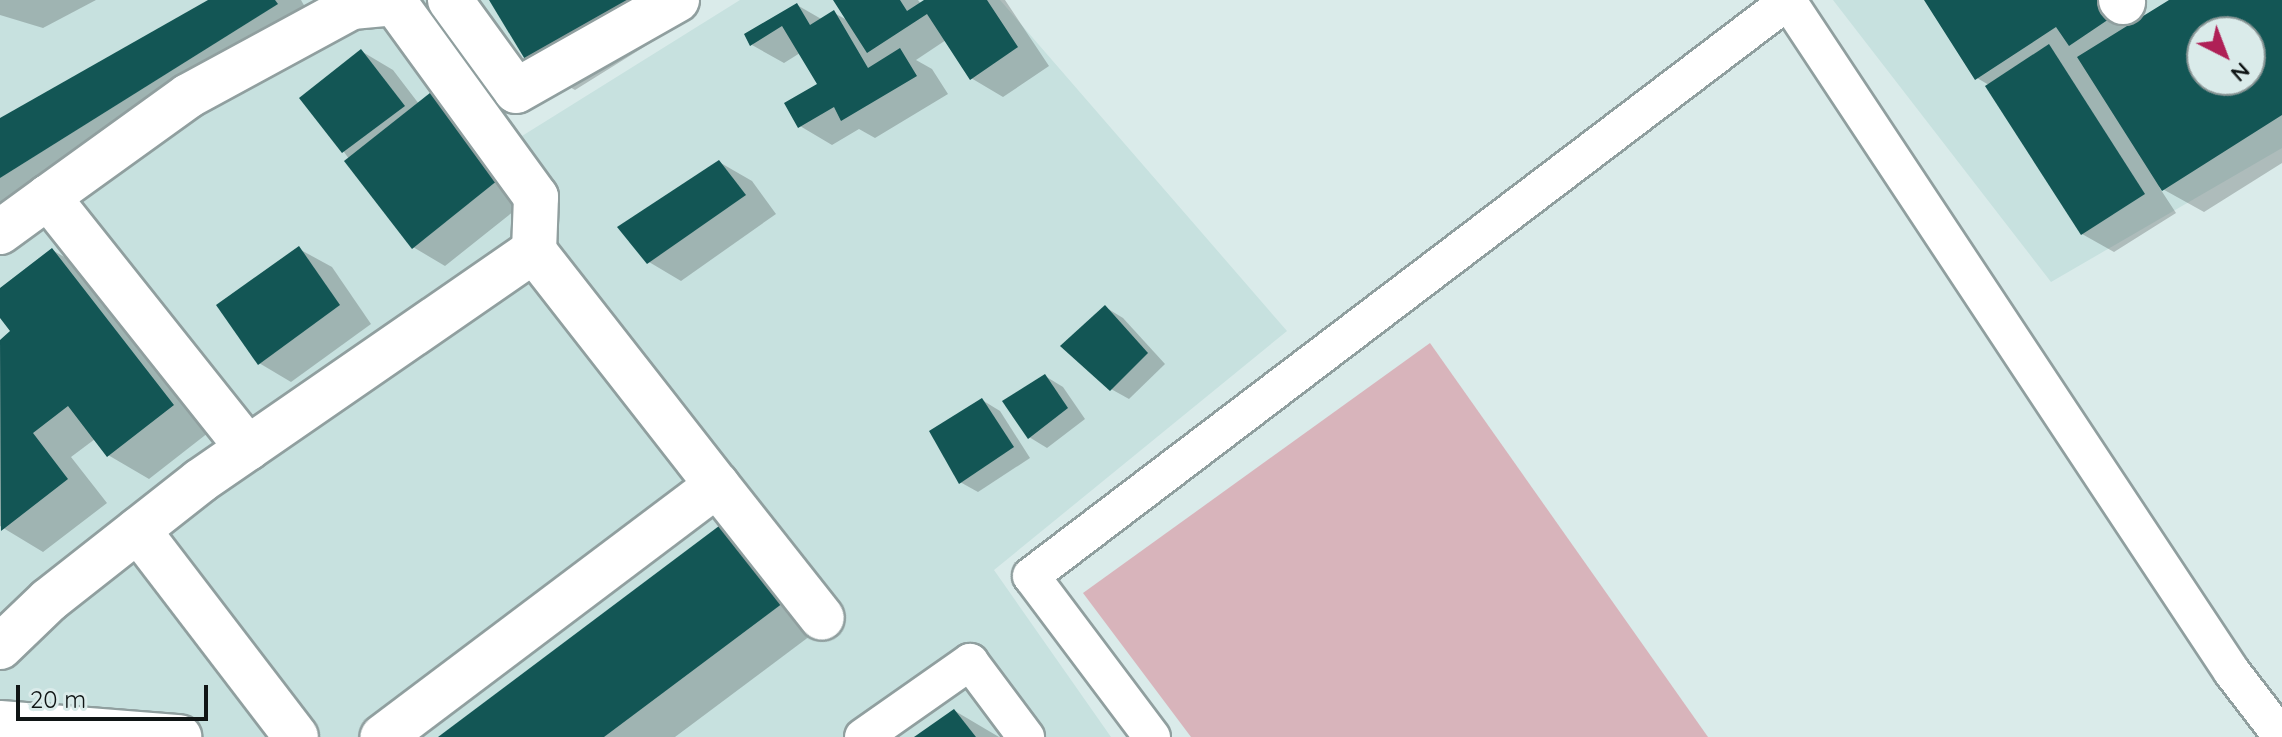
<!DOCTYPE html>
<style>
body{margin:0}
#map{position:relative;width:2282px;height:737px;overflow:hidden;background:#daebea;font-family:Quicksand,sans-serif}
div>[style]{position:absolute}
.built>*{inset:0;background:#c7e1df}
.green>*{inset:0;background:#d8b4bb}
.shadow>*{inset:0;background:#0003}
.building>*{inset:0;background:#135655}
.roads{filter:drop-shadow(2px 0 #909f9f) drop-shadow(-2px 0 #909f9f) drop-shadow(0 2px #909f9f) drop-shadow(0 -2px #909f9f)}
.service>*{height:36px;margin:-18px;padding:0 18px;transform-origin:18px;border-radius:18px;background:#fff}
.minor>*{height:44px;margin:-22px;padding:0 22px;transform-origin:22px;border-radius:22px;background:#fff}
span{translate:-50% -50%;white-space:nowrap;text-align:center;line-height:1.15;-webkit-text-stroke:8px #daebea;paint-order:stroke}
.north{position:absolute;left:2186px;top:16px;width:80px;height:80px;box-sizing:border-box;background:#daebea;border:2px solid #899595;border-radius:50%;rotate:138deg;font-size:22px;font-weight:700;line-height:32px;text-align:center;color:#101515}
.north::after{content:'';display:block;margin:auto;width:28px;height:36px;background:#af2056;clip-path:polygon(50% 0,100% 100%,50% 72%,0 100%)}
.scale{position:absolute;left:16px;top:685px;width:192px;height:36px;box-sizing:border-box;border:4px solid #101515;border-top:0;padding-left:10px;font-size:24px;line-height:28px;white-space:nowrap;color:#101515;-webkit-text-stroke:6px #daebea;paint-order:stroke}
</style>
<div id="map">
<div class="built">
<i style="clip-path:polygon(0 0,646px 0,521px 73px,434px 14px,522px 136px,740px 0,1000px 0,1287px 331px,994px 570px,1111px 737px,0 737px)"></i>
<i style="clip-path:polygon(evenodd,1833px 0,2282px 0,2282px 148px,2051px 282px,1833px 0,2202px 32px,2250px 32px,2250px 80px,2202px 80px,2202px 32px)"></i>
</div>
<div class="green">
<i style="clip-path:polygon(1430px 343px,1708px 737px,1191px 737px,1083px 593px)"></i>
</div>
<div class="shadow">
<i style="clip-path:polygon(0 0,96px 0,43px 28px,0 15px)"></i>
<i style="clip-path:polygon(212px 0,301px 0,317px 28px,0 224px,0 120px)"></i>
<i style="clip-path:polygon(491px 0,672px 0,684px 22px,575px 90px,530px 64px)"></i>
<i style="clip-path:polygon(835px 0,918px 0,921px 4px,928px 0,1005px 0,1049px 66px,1003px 97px,971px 78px,946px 40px,916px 60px,932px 69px,948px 94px,875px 138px,859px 129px,832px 145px,800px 126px,819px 85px,800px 53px,784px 63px,752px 45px,797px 5px,823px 20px,834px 13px,849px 21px)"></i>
<i style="clip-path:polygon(evenodd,1926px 0,2125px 0,2139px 21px,2173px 0,2282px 0,2282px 163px,2204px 212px,2159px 187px,2176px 213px,2114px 252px,2082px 234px,1989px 85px,1977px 78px,1926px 0,2202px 32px,2250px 32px,2250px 80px,2202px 80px,2202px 32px)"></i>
<i style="clip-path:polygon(361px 51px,393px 70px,419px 104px,534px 195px,445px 266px,413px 247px,344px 152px)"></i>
<i style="clip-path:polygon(719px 162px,752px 181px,776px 214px,681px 281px,649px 262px)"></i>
<i style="clip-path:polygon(299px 249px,332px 267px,371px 324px,291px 382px,259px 363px)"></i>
<i style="clip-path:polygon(52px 250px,93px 273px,213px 429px,149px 479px,108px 455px,95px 439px,71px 457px,107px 503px,43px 552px,0 526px,0 342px,13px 332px,0 315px,0 290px)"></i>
<i style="clip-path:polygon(1105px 307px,1123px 318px,1165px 364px,1129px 399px,1111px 389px)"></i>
<i style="clip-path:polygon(1045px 376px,1063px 387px,1085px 419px,1047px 448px,1029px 437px)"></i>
<i style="clip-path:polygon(982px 400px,1000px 411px,1030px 458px,978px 492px,960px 482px)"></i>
<i style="clip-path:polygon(723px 525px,822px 627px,675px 737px,441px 737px)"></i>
<i style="clip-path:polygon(955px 711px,999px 737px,918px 737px)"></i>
</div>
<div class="building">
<i style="clip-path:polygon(208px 0,275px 0,278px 4px,0 178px,0 118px)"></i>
<i style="clip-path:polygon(489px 0,635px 0,529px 66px)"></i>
<i style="clip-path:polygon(833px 0,900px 0,907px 11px,924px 0,987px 0,1018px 47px,970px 80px,927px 14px,867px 53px)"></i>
<i style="clip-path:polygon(1924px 0,2101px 0,2112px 17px,2069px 46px,2056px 27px,1975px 80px)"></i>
<i style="clip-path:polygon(evenodd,2169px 0,2282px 0,2282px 115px,2162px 191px,2077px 57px,2169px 0,2202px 32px,2250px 32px,2250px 80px,2202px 80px,2202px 32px)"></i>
<i style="clip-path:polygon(797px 3px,810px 25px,834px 10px,868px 68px,900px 48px,917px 76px,841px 121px,834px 107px,798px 128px,784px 103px,817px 84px,782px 26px,750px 46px,744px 34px)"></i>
<i style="clip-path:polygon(2049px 44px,2145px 194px,2081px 235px,1985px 86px)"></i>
<i style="clip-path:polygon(361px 49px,405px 106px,342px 153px,299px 98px)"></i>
<i style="clip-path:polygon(435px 89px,503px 176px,412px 249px,344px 161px)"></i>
<i style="clip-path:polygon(719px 160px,746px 195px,647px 264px,617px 227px)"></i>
<i style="clip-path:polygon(299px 246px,340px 305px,258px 365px,216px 305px)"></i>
<i style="clip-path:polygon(52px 248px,174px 405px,107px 457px,68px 406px,33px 433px,68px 479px,1px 531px,0 340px,10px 331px,0 318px,0 288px)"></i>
<i style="clip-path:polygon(1105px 305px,1148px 353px,1110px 391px,1060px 346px)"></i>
<i style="clip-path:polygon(1045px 374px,1068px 408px,1028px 439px,1002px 401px)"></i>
<i style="clip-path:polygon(982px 398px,1014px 447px,959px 484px,929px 431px)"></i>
<i style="clip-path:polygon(723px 523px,783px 603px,604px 737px,438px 737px)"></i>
<i style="clip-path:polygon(954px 709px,976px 737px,914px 737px)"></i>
</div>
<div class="roads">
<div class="service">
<i style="left:863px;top:737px;width:131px;rotate:-35deg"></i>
<i style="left:970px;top:662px;width:94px;rotate:53.3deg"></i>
<i style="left:1152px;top:737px;width:201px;rotate:-126.9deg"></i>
<i style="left:1031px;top:576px;width:951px;rotate:-37.22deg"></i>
<i style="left:1788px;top:1px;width:805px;rotate:56.51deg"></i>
<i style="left:2232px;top:672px;width:82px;rotate:52.4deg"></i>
</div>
<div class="minor">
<i style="left:450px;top:0;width:112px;rotate:54deg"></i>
<i style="left:516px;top:91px;width:185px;rotate:-29.5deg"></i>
<i style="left:2121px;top:0;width:3px;rotate:45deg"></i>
<i style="left:48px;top:197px;width:173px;rotate:-35.8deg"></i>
<i style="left:188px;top:96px;width:187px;rotate:-28.5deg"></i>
<i style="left:352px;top:7px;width:43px;rotate:-5.3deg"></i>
<i style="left:395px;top:3px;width:240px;rotate:54deg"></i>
<i style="left:536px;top:197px;width:54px;rotate:92.1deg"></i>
<i style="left:0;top:232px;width:59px;rotate:-36.1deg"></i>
<i style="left:48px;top:197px;width:321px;rotate:51.5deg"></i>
<i style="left:717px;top:485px;width:169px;rotate:51.7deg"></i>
<i style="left:138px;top:530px;width:260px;rotate:52.6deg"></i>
<i style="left:0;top:647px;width:68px;rotate:-43.8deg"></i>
<i style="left:49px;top:600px;width:192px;rotate:-38.2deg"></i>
<i style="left:200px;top:481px;width:406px;rotate:-34.6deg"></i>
<i style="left:534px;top:251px;width:297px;rotate:52deg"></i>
<i style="left:717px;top:485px;width:419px;rotate:143deg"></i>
<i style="left:0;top:723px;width:180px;rotate:4.5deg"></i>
</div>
</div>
<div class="north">N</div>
<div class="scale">20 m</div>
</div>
